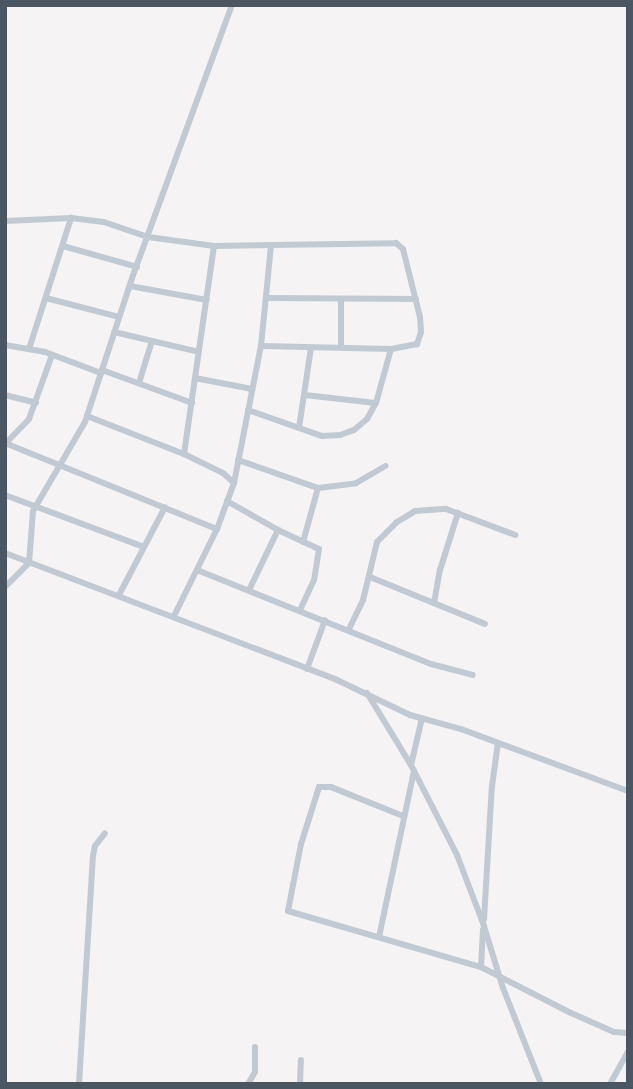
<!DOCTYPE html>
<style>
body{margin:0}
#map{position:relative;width:633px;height:1089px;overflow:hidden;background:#f5f3f3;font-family:"Varela Round",sans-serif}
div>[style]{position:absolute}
.street>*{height:6px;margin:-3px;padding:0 3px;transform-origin:3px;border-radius:3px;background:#c1cad2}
span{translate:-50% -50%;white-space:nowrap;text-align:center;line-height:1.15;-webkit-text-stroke:6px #fff;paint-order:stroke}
.frame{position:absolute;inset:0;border:7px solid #4a5661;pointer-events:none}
</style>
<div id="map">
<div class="street">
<i style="left:5px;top:221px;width:66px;rotate:-2.6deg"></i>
<i style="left:71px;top:218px;width:33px;rotate:7deg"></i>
<i style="left:104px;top:222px;width:46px;rotate:18.8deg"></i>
<i style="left:148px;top:237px;width:67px;rotate:7.8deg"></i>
<i style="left:214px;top:246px;width:182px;rotate:-0.9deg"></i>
<i style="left:396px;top:243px;width:9px;rotate:41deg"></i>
<i style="left:403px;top:249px;width:70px;rotate:76deg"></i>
<i style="left:420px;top:317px;width:15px;rotate:86deg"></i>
<i style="left:421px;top:332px;width:13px;rotate:108deg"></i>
<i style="left:417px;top:344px;width:26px;rotate:169deg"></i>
<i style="left:391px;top:349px;width:130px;rotate:-178.7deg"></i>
<i style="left:63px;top:246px;width:77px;rotate:15.8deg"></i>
<i style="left:130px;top:286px;width:78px;rotate:10.3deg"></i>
<i style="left:46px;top:298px;width:75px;rotate:14.6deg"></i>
<i style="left:266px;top:298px;width:150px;rotate:0.4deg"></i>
<i style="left:341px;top:299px;width:48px;rotate:90deg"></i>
<i style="left:114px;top:332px;width:87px;rotate:13.2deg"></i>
<i style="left:5px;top:345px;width:41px;rotate:9.9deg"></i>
<i style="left:45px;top:352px;width:60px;rotate:20.6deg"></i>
<i style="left:29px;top:349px;width:138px;rotate:-72.2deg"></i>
<i style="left:102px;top:370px;width:96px;rotate:20.1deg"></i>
<i style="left:195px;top:378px;width:58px;rotate:10.9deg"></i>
<i style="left:139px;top:383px;width:41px;rotate:-72.9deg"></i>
<i style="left:5px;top:395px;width:32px;rotate:14deg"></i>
<i style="left:305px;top:395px;width:71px;rotate:6.4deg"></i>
<i style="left:248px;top:410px;width:78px;rotate:19.4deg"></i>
<i style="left:322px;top:436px;width:18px;rotate:-3deg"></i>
<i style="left:340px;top:435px;width:15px;rotate:-20deg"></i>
<i style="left:354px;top:430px;width:17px;rotate:-40deg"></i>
<i style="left:367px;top:419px;width:18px;rotate:-61deg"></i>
<i style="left:376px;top:403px;width:56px;rotate:-74.5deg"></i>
<i style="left:87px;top:416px;width:104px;rotate:21.4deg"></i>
<i style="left:184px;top:454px;width:43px;rotate:26deg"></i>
<i style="left:223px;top:473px;width:15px;rotate:42deg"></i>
<i style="left:299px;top:428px;width:81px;rotate:-81.5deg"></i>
<i style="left:5px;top:443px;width:229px;rotate:22.1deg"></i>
<i style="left:6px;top:443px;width:33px;rotate:-46deg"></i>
<i style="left:29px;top:419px;width:68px;rotate:-70.2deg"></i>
<i style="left:184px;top:454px;width:210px;rotate:-81.8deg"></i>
<i style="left:238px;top:460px;width:85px;rotate:19.3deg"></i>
<i style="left:318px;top:488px;width:38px;rotate:-7deg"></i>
<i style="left:356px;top:483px;width:34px;rotate:-30deg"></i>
<i style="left:5px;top:495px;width:148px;rotate:20.5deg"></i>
<i style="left:227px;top:501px;width:59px;rotate:29.6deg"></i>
<i style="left:278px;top:530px;width:45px;rotate:24.9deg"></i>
<i style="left:319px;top:549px;width:31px;rotate:99deg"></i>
<i style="left:314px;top:580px;width:33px;rotate:115deg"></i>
<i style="left:303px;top:542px;width:56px;rotate:-74.5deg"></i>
<i style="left:5px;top:553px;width:355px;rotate:20.9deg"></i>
<i style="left:337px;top:680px;width:81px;rotate:25.6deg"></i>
<i style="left:410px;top:715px;width:53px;rotate:15.4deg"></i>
<i style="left:461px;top:729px;width:178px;rotate:20.4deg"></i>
<i style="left:197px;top:570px;width:252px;rotate:21.9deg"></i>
<i style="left:431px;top:664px;width:43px;rotate:14.7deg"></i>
<i style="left:370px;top:577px;width:124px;rotate:22.2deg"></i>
<i style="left:5px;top:587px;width:34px;rotate:-45deg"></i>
<i style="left:29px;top:563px;width:52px;rotate:-85.6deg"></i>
<i style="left:33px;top:511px;width:103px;rotate:-59.7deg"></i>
<i style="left:85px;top:422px;width:151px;rotate:-71.9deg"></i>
<i style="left:132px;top:278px;width:291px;rotate:-69.9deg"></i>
<i style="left:249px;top:590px;width:67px;rotate:-64.2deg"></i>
<i style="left:119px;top:595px;width:99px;rotate:-62.4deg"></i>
<i style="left:434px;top:603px;width:34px;rotate:-80deg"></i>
<i style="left:440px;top:570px;width:60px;rotate:-72.5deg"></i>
<i style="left:174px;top:616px;width:97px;rotate:-63.7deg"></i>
<i style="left:217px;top:529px;width:49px;rotate:-69.7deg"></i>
<i style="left:234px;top:483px;width:140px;rotate:-78.9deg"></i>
<i style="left:261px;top:346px;width:101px;rotate:-84.3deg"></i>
<i style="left:349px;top:629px;width:32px;rotate:-64deg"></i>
<i style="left:363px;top:600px;width:60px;rotate:-76.4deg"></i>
<i style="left:377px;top:542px;width:28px;rotate:-45deg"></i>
<i style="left:397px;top:522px;width:21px;rotate:-31deg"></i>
<i style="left:415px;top:511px;width:31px;rotate:-4deg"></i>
<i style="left:446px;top:509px;width:74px;rotate:20.6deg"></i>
<i style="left:307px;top:669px;width:52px;rotate:-69.8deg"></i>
<i style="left:367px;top:693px;width:84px;rotate:58.6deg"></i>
<i style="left:411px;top:765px;width:101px;rotate:62.9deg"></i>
<i style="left:457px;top:855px;width:73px;rotate:69.1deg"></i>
<i style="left:483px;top:923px;width:68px;rotate:72.9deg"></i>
<i style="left:503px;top:988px;width:103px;rotate:68.4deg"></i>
<i style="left:411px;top:765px;width:48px;rotate:-76.8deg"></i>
<i style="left:403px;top:816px;width:78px;rotate:-158.1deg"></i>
<i style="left:331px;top:787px;width:12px;rotate:180deg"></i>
<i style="left:319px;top:787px;width:60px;rotate:107.5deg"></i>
<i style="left:301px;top:844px;width:68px;rotate:101deg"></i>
<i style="left:288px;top:911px;width:201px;rotate:16.2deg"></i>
<i style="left:481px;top:967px;width:101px;rotate:27.1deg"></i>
<i style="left:571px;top:1013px;width:47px;rotate:23.8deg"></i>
<i style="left:614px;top:1032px;width:14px;rotate:4deg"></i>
<i style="left:484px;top:919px;width:133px;rotate:-86.6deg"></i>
<i style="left:492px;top:786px;width:43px;rotate:-82.1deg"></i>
<i style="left:379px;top:937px;width:170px;rotate:-78.1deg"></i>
<i style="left:481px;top:967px;width:37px;rotate:-87deg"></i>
<i style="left:79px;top:1084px;width:228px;rotate:-86.5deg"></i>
<i style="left:93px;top:856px;width:10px;rotate:-79deg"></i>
<i style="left:95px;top:846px;width:16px;rotate:-52deg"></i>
<i style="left:248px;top:1084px;width:14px;rotate:-60deg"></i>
<i style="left:255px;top:1072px;width:25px;rotate:-90deg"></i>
<i style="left:300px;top:1084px;width:24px;rotate:-88deg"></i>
<i style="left:610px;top:1084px;width:37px;rotate:-61deg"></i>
</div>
<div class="frame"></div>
</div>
